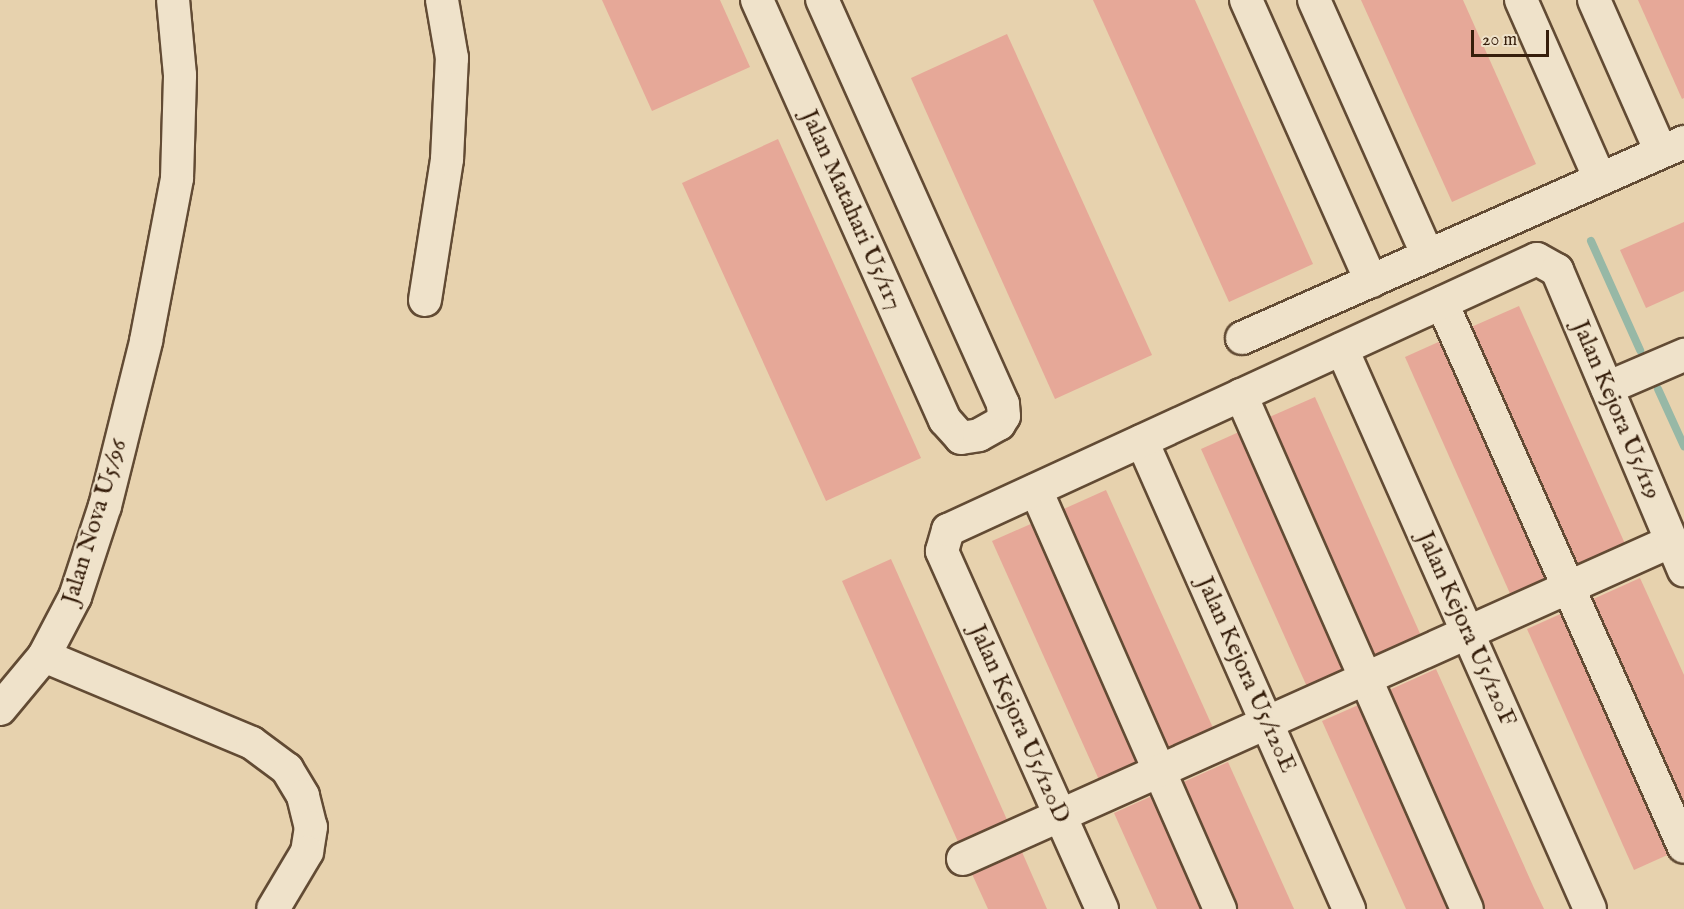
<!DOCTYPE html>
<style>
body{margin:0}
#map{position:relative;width:1684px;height:909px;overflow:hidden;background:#e7d2ae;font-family:"IM FELL English",serif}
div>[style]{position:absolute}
.stream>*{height:8px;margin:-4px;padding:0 4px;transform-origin:4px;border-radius:4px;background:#97b8a6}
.building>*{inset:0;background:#e6a898}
.roads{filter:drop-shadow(2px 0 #624b34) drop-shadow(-2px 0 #624b34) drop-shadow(0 2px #624b34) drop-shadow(0 -2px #624b34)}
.minor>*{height:32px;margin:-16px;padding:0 16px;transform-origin:16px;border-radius:16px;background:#efe2ca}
span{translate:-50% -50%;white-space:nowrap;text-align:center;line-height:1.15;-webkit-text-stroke:4.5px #efe2ca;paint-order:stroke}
.street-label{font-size:24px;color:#361e0b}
.scale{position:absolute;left:1471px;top:30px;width:78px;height:27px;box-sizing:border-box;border:3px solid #361e0b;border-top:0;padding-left:8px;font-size:18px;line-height:21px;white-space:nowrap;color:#361e0b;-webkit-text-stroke:4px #efe2ca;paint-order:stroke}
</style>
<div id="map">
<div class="stream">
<i style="left:1591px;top:241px;width:120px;rotate:65.8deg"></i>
<i style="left:1658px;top:389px;width:63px;rotate:65.5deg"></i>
</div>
<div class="building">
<i style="clip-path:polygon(602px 0,720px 0,750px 67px,652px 111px)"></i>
<i style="clip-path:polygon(1093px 0,1195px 0,1313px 264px,1229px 302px)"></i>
<i style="clip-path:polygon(1361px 0,1463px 0,1536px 164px,1452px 202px)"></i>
<i style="clip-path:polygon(1638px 0,1684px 0,1684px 98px,1682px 99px)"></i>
<i style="clip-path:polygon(1007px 34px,1152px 355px,1055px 399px,911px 78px)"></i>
<i style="clip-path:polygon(778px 139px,921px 458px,826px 501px,682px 183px)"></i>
<i style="clip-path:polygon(1684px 222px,1684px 291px,1646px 308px,1620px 250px)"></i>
<i style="clip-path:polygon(1519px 306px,1626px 546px,1577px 568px,1469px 328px)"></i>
<i style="clip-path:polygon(1454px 335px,1562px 576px,1512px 598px,1405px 357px)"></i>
<i style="clip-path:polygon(1315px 397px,1422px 638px,1373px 660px,1265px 419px)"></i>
<i style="clip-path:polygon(1250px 427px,1357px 667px,1308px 689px,1201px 449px)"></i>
<i style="clip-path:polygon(1106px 490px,1214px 730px,1165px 752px,1057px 512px)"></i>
<i style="clip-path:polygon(1042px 519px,1149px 760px,1100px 782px,992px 541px)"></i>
<i style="clip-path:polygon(891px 559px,1008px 822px,959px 844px,842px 581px)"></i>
<i style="clip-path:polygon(1640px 578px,1684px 675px,1684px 808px,1591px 600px)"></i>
<i style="clip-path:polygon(1576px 607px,1683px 848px,1634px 870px,1527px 629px)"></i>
<i style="clip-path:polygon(1436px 669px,1534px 888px,1544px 909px,1484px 909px,1387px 691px)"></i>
<i style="clip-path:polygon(1372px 699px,1466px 909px,1406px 909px,1322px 721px)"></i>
<i style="clip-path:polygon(1228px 762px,1294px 909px,1235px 909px,1179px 784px)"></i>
<i style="clip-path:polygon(1163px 791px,1216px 909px,1157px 909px,1114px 813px)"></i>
<i style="clip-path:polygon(1022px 852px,1047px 909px,988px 909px,972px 874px)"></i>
</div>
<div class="roads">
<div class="minor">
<i style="left:757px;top:0;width:460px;rotate:65.9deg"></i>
<i style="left:945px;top:420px;width:24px;rotate:48deg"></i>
<i style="left:961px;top:438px;width:18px;rotate:-9deg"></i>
<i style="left:979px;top:435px;width:23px;rotate:-29deg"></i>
<i style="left:999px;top:424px;width:9px;rotate:-58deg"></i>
<i style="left:1004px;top:416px;width:12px;rotate:-95deg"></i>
<i style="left:1003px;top:404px;width:443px;rotate:-114.1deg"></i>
<i style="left:1246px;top:0;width:308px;rotate:66deg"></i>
<i style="left:1314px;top:0;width:280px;rotate:66deg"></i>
<i style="left:1521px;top:0;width:196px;rotate:66.2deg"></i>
<i style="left:1594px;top:0;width:166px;rotate:66.2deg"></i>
<i style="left:425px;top:300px;width:143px;rotate:-81.1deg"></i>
<i style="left:447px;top:159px;width:101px;rotate:-87.2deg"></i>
<i style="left:452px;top:58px;width:59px;rotate:-99.8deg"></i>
<i style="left:1442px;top:303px;width:595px;rotate:66.02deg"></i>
<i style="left:1242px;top:338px;width:484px;rotate:-23.9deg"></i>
<i style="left:1342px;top:349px;width:612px;rotate:66.11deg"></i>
<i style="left:1607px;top:388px;width:84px;rotate:-23.2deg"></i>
<i style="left:1241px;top:395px;width:561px;rotate:66.27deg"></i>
<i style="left:1142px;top:441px;width:512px;rotate:66.14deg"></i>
<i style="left:1036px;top:490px;width:458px;rotate:66.3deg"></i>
<i style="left:44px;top:656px;width:225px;rotate:22.7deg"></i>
<i style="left:252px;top:743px;width:44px;rotate:36.6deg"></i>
<i style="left:287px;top:769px;width:31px;rotate:59deg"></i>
<i style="left:303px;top:796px;width:32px;rotate:76deg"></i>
<i style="left:311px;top:827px;width:25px;rotate:99deg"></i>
<i style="left:307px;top:852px;width:66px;rotate:120.8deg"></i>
<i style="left:0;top:709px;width:69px;rotate:-50.3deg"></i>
<i style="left:44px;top:656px;width:67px;rotate:-62.3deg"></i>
<i style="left:75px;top:597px;width:96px;rotate:-71.8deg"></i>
<i style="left:105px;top:506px;width:170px;rotate:-76deg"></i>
<i style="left:146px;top:341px;width:166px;rotate:-79.2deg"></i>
<i style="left:177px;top:178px;width:103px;rotate:-88.3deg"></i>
<i style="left:180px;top:75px;width:75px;rotate:-95.3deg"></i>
<i style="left:963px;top:859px;width:777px;rotate:-24.16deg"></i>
<i style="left:1102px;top:909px;width:392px;rotate:-114.1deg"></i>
<i style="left:942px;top:551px;width:22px;rotate:-74deg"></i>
<i style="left:948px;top:530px;width:648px;rotate:-24.71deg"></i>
<i style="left:1537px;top:259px;width:23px;rotate:29deg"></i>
<i style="left:1557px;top:270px;width:326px;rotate:67.1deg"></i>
</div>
</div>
<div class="street-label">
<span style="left:851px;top:210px;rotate:66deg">Jalan Matahari U5/117</span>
<span style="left:1616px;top:410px;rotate:67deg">Jalan Kejora U5/119</span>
<span style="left:95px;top:522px;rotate:-73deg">Jalan Nova U5/96</span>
<span style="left:1466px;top:629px;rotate:66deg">Jalan Kejora U5/120F</span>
<span style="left:1246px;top:675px;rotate:66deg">Jalan Kejora U5/120E</span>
<span style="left:1019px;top:724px;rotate:66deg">Jalan Kejora U5/120D</span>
</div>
<div class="scale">20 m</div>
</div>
